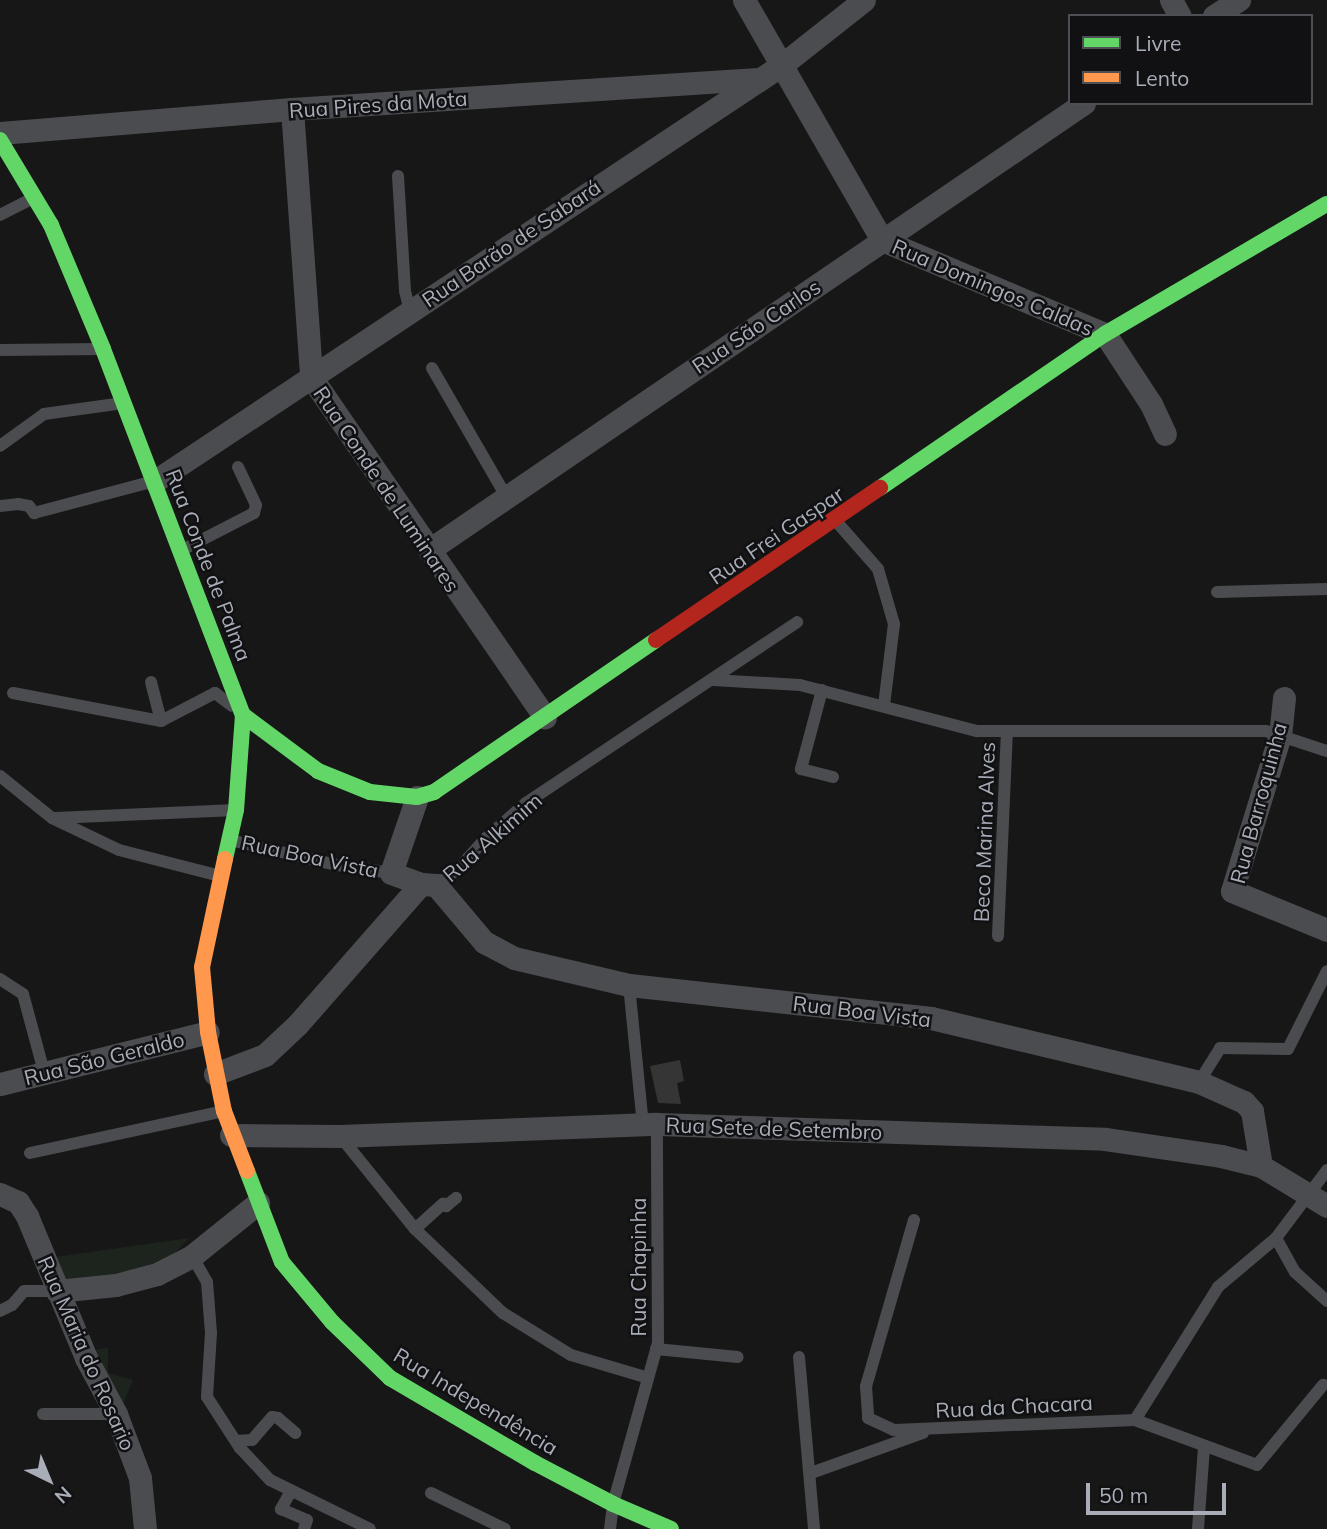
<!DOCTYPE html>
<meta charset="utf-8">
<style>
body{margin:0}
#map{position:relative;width:1327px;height:1529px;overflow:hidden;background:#171717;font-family:Mulish,sans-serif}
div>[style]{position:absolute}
.green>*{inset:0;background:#1d241e}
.building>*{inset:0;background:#353536}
.lane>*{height:12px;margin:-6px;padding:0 6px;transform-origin:6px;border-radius:6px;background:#4b4c50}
.street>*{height:23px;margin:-11.5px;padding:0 11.5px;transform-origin:11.5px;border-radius:11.5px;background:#4b4c50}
.fast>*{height:16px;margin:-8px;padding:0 8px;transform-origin:8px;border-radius:8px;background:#63d668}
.slow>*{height:16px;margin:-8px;padding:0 8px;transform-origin:8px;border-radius:8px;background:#ff974d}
.jam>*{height:16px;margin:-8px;padding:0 8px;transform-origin:8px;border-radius:8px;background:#b3261e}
span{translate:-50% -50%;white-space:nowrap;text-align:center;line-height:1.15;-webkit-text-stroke:5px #111113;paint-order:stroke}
.street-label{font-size:21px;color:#a8adb8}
.legend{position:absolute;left:1068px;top:14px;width:245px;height:91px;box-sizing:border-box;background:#111113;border:2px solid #4d4f55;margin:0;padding:9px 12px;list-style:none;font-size:21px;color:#a8adb8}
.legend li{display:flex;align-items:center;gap:14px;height:35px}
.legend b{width:35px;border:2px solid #4d4f55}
.north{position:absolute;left:14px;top:1445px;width:70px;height:70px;-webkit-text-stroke:5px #111113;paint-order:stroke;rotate:137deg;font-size:19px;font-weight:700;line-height:28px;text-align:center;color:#a8adb8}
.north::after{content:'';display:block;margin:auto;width:24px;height:32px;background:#a8adb8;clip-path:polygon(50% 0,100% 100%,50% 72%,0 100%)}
.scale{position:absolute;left:1086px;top:1483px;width:140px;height:32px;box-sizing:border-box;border:4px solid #a8adb8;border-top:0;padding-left:9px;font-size:21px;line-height:24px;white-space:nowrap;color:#a8adb8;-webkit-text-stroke:5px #111113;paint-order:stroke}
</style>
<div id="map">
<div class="green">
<i style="clip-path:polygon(189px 1238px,172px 1256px,116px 1277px,54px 1281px,48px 1258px)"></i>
<i style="clip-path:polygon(108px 1348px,108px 1373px,133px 1380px,122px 1407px,88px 1351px)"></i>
</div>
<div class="building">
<i style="clip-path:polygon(680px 1060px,684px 1081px,677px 1083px,681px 1104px,658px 1103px,650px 1066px)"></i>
</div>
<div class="lane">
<i style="left:398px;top:176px;width:115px;rotate:86.5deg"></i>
<i style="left:405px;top:291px;width:21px;rotate:76deg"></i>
<i style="left:0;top:215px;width:37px;rotate:-27deg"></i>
<i style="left:0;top:350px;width:103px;rotate:-0.6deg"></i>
<i style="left:432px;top:368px;width:148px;rotate:60deg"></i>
<i style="left:0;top:446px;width:54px;rotate:-36deg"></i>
<i style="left:44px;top:414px;width:80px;rotate:-7.9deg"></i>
<i style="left:0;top:506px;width:18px;rotate:-6deg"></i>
<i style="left:18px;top:504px;width:11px;rotate:10deg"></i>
<i style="left:29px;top:506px;width:9px;rotate:54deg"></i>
<i style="left:34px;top:513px;width:124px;rotate:-14.9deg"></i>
<i style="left:835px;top:520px;width:65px;rotate:48.7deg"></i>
<i style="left:878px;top:569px;width:57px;rotate:73.8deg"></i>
<i style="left:894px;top:624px;width:82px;rotate:97deg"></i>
<i style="left:182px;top:550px;width:81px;rotate:-27.2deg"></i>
<i style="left:254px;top:513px;width:8px;rotate:-76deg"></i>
<i style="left:256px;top:505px;width:42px;rotate:-115.3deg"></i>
<i style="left:1217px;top:592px;width:110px;rotate:-1.6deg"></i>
<i style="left:713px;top:680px;width:87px;rotate:3.3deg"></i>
<i style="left:800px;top:685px;width:183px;rotate:14.6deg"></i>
<i style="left:977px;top:731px;width:289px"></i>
<i style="left:1266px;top:731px;width:64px;rotate:18.2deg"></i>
<i style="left:151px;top:682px;width:40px;rotate:75.6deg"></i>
<i style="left:822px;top:690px;width:82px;rotate:104.9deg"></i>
<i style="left:801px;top:769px;width:33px;rotate:14deg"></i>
<i style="left:13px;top:693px;width:151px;rotate:10.7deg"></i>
<i style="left:161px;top:721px;width:61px;rotate:-27.4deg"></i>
<i style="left:215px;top:693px;width:21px;rotate:37deg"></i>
<i style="left:0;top:776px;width:67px;rotate:38.9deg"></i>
<i style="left:52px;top:818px;width:74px;rotate:25.5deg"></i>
<i style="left:119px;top:850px;width:104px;rotate:14.4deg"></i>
<i style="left:55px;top:818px;width:181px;rotate:-2.5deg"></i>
<i style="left:230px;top:840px;width:110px;rotate:13.2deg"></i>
<i style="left:337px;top:865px;width:55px;rotate:8.4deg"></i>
<i style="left:436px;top:885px;width:29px;rotate:-36deg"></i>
<i style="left:459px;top:868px;width:40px;rotate:-48deg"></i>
<i style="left:486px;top:838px;width:53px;rotate:-41.2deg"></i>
<i style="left:526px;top:803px;width:326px;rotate:-33.7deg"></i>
<i style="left:998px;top:936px;width:205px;rotate:-87.5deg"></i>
<i style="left:0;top:979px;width:27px;rotate:33deg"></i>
<i style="left:23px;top:994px;width:81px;rotate:74.9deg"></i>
<i style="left:629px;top:985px;width:141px;rotate:84.3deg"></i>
<i style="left:1199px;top:1082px;width:40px;rotate:-58deg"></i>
<i style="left:1220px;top:1048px;width:68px;rotate:0.8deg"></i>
<i style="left:1288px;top:1049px;width:87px;rotate:-63.4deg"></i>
<i style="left:340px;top:1136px;width:119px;rotate:51.1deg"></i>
<i style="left:415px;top:1229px;width:122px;rotate:43.7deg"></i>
<i style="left:503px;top:1313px;width:80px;rotate:31.7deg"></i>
<i style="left:571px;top:1355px;width:80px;rotate:16.6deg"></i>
<i style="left:30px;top:1153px;width:198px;rotate:-12.2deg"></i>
<i style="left:914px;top:1220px;width:173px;rotate:106.1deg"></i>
<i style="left:866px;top:1386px;width:32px;rotate:86deg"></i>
<i style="left:868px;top:1418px;width:29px;rotate:25deg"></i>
<i style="left:894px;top:1430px;width:241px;rotate:-2.4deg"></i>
<i style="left:1135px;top:1420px;width:130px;rotate:20.2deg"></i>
<i style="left:1257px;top:1465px;width:104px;rotate:-50.5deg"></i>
<i style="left:415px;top:1229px;width:38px;rotate:-42deg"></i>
<i style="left:443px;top:1204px;width:4px;rotate:34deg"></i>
<i style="left:446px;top:1206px;width:13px;rotate:-39deg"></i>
<i style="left:1276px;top:1238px;width:39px;rotate:61deg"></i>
<i style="left:1295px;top:1272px;width:43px;rotate:42.2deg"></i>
<i style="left:192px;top:1256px;width:30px;rotate:60deg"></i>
<i style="left:207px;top:1282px;width:51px;rotate:85.5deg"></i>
<i style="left:211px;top:1333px;width:64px;rotate:93.6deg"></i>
<i style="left:207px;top:1397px;width:61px;rotate:57.1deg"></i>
<i style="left:240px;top:1448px;width:44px;rotate:46.8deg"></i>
<i style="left:270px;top:1480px;width:111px;rotate:26.1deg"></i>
<i style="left:0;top:1311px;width:13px;rotate:-27deg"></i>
<i style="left:12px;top:1305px;width:18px;rotate:-49deg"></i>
<i style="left:24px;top:1291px;width:33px"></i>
<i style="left:656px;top:1349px;width:82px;rotate:5.6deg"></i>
<i style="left:799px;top:1357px;width:173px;rotate:85deg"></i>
<i style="left:43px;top:1414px;width:73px"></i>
<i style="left:1135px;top:1420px;width:157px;rotate:-58deg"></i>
<i style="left:1218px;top:1287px;width:76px;rotate:-40.2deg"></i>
<i style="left:1276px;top:1238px;width:85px;rotate:-53.1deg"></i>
<i style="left:236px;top:1441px;width:16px;rotate:-4deg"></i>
<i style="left:252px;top:1440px;width:30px;rotate:-49deg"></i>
<i style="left:272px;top:1417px;width:6px;rotate:9deg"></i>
<i style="left:278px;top:1418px;width:23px;rotate:41deg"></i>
<i style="left:811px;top:1473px;width:119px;rotate:-19.7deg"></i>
<i style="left:291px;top:1491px;width:21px;rotate:119deg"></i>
<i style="left:281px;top:1509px;width:28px;rotate:23deg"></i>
<i style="left:307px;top:1520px;width:9px;rotate:108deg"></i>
<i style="left:431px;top:1493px;width:82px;rotate:25.9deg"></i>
<i style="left:610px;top:1529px;width:25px;rotate:-83deg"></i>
<i style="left:613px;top:1504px;width:167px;rotate:-74.4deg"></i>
<i style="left:658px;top:1343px;width:219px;rotate:-90.3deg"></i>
<i style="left:1198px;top:1529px;width:81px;rotate:-85.8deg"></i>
</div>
<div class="street">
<i style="left:744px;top:0;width:277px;rotate:60.1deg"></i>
<i style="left:882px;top:240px;width:242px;rotate:22.9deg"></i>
<i style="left:1105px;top:334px;width:84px;rotate:56.7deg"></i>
<i style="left:1151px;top:404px;width:33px;rotate:65deg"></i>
<i style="left:1171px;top:0;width:18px;rotate:61deg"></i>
<i style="left:1214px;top:16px;width:30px;rotate:-33deg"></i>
<i style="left:292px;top:109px;width:269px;rotate:85.9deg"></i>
<i style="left:311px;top:377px;width:413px;rotate:55.5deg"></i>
<i style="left:0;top:133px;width:293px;rotate:-4.7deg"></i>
<i style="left:292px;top:109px;width:463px;rotate:-3.7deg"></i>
<i style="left:155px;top:481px;width:754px;rotate:-33.58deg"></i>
<i style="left:783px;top:64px;width:103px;rotate:-38.3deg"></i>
<i style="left:429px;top:550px;width:793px;rotate:-34.31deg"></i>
<i style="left:1284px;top:698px;width:37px;rotate:96deg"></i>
<i style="left:1280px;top:735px;width:163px;rotate:107.1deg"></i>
<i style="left:1232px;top:891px;width:103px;rotate:22.3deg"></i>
<i style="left:417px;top:797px;width:80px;rotate:108.9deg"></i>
<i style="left:391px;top:873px;width:32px;rotate:20deg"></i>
<i style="left:421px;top:884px;width:15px;rotate:4deg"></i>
<i style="left:436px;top:885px;width:75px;rotate:49.9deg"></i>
<i style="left:484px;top:942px;width:34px;rotate:28deg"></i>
<i style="left:514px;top:958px;width:118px;rotate:13.2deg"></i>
<i style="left:629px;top:985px;width:304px;rotate:6.2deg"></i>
<i style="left:931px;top:1018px;width:276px;rotate:13.4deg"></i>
<i style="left:1199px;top:1082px;width:49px;rotate:24deg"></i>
<i style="left:1244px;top:1102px;width:12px;rotate:48deg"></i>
<i style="left:1252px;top:1111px;width:56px;rotate:80.7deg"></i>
<i style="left:215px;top:1074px;width:53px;rotate:-20.8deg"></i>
<i style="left:265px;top:1055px;width:44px;rotate:-43.2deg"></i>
<i style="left:297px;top:1025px;width:188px;rotate:-48.7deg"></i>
<i style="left:0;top:1084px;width:214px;rotate:-14deg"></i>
<i style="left:231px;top:1135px;width:109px;rotate:0.5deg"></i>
<i style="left:340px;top:1136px;width:317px;rotate:-2.2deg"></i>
<i style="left:657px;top:1124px;width:448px;rotate:1.9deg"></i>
<i style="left:1105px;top:1139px;width:117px;rotate:8.3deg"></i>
<i style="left:1221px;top:1156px;width:41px;rotate:14deg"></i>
<i style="left:1261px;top:1166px;width:77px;rotate:31.2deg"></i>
<i style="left:0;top:1194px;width:20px;rotate:24deg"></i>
<i style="left:18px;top:1202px;width:17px;rotate:57deg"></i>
<i style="left:27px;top:1216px;width:154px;rotate:67.4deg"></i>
<i style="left:86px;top:1358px;width:64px;rotate:61.8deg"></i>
<i style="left:116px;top:1414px;width:68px;rotate:69.4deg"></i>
<i style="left:140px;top:1478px;width:51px;rotate:84.4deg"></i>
<i style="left:57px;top:1291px;width:59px;rotate:-5.8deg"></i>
<i style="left:116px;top:1285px;width:42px;rotate:-15deg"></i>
<i style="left:157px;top:1274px;width:39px;rotate:-27deg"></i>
<i style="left:192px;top:1256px;width:85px;rotate:-38.8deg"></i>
</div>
<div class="fast">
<i style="left:0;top:140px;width:99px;rotate:59deg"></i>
<i style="left:51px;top:225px;width:134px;rotate:67.2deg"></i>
<i style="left:103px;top:349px;width:392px;rotate:69.1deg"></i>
<i style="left:243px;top:715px;width:95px;rotate:94.2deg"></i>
<i style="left:236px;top:810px;width:50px;rotate:102.7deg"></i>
<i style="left:880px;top:488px;width:273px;rotate:-34.4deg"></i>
<i style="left:1105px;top:334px;width:257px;rotate:-30.4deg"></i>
<i style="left:243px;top:715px;width:94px;rotate:36.7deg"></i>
<i style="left:318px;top:771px;width:56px;rotate:22deg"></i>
<i style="left:370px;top:792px;width:47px;rotate:6.1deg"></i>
<i style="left:417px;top:797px;width:18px;rotate:-16deg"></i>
<i style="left:434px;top:792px;width:269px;rotate:-34.4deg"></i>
<i style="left:247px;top:1171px;width:97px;rotate:69deg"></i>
<i style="left:282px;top:1262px;width:78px;rotate:50.2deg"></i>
<i style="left:332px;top:1322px;width:81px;rotate:44deg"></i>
<i style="left:390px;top:1378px;width:168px;rotate:30.4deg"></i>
<i style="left:535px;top:1463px;width:88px;rotate:27.7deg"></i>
<i style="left:613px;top:1504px;width:63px;rotate:23.3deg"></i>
</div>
<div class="slow">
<i style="left:225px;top:859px;width:110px;rotate:102deg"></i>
<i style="left:202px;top:967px;width:65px;rotate:84.7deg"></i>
<i style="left:208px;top:1032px;width:81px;rotate:78.6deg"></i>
<i style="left:224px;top:1111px;width:64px;rotate:69deg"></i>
</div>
<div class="jam">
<i style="left:656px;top:640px;width:271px;rotate:-34.2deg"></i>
</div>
<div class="street-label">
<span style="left:378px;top:104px;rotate:-4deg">Rua Pires da Mota</span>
<span style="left:511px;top:243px;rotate:-34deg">Rua Barão de Sabará</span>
<span style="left:993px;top:287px;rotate:23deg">Rua Domingos Caldas</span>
<span style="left:756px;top:326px;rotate:-34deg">Rua São Carlos</span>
<span style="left:387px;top:489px;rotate:56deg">Rua Conde de Luminares</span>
<span style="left:776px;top:535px;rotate:-34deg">Rua Frei Gaspar</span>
<span style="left:209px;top:565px;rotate:69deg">Rua Conde de Palma</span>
<span style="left:1258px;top:803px;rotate:-75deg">Rua Barroquinha</span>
<span style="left:984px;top:832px;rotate:-88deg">Beco Marina Alves</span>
<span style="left:492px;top:837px;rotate:-41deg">Rua Alkimim</span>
<span style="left:310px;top:856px;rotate:12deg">Rua Boa Vista</span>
<span style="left:862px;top:1011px;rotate:7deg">Rua Boa Vista</span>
<span style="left:104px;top:1058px;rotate:-14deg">Rua São Geraldo</span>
<span style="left:774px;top:1128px;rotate:2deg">Rua Sete de Setembro</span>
<span style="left:638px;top:1267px;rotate:-90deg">Rua Chapinha</span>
<span style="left:87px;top:1353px;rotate:66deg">Rua Maria do Rosario</span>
<span style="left:476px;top:1401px;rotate:31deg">Rua Independência</span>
<span style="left:1014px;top:1406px;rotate:-3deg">Rua da Chacara</span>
</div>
<ul class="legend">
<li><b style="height:9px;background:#63d668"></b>Livre</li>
<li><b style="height:9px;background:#ff974d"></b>Lento</li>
</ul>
<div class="north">N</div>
<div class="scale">50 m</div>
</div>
